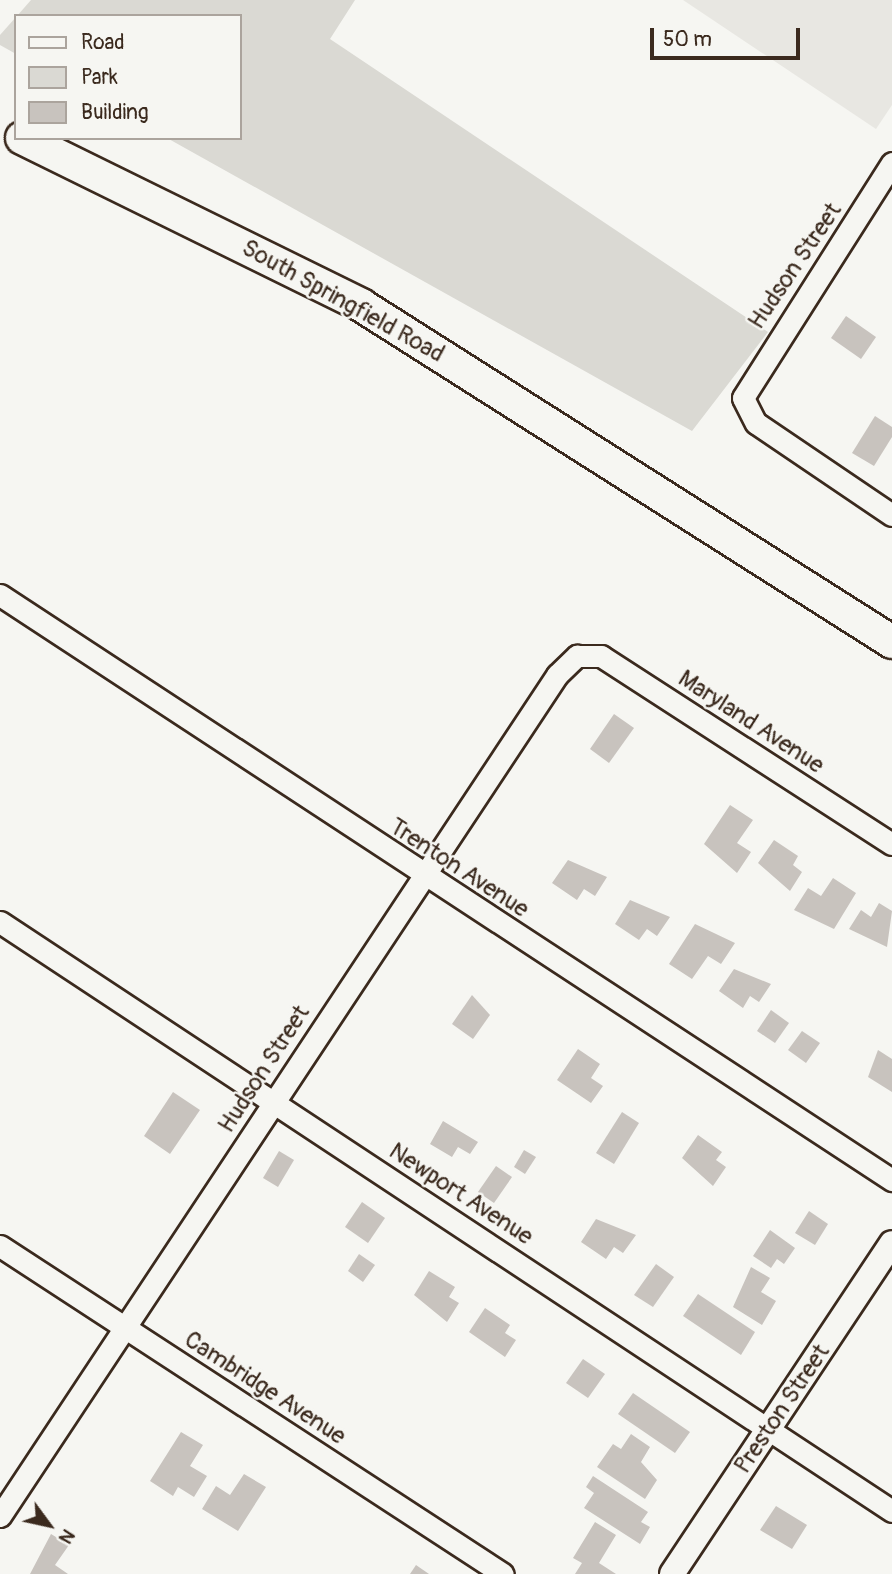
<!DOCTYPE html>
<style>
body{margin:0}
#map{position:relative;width:892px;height:1574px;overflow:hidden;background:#f6f6f2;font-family:Pangolin,sans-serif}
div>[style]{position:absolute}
.built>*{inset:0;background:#e8e7e2}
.green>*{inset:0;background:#dad9d3}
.building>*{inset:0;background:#c8c3be}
.roads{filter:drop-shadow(2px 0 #3b2a1e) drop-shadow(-2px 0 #3b2a1e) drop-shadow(0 2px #3b2a1e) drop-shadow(0 -2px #3b2a1e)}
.minor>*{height:21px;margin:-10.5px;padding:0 10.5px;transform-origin:10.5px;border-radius:10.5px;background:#f6f6f2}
.tertiary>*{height:24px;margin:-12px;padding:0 12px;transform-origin:12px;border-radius:12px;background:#f6f6f2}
.primary>*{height:32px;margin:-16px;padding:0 16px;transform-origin:16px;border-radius:16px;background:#f6f6f2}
span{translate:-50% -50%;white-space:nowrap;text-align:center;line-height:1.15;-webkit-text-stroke:5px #f6f6f2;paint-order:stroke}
.street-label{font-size:24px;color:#3b2a1e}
.legend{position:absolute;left:14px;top:14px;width:228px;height:126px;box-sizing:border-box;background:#f6f6f2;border:2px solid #aba49d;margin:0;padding:9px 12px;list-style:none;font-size:21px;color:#3b2a1e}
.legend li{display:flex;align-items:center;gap:14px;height:35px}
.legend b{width:35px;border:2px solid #aba49d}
.north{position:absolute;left:14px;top:1490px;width:70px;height:70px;-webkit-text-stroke:5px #f6f6f2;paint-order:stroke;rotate:123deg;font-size:19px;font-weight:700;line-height:28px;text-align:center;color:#3b2a1e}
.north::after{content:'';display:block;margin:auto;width:24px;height:32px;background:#3b2a1e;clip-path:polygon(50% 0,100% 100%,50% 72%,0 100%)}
.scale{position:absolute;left:650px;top:28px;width:150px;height:32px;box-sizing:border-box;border:4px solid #3b2a1e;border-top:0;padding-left:9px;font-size:21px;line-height:24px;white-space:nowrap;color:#3b2a1e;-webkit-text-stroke:5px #f6f6f2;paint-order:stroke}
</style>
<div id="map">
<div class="built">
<i style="clip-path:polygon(683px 0,892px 0,892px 105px,876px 129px)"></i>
</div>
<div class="green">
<i style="clip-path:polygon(31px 0,355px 0,330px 39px,768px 332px,692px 431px,167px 138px,240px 138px,240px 16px,17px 16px)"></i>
<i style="clip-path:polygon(16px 17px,16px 54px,0 45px,0 35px)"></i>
</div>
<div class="building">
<i style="clip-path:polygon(846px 316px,876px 337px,861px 359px,831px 338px)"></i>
<i style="clip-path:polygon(875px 416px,892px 427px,892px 437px,874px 466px,852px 453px)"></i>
<i style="clip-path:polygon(614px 714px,634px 728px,609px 763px,590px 749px)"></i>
<i style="clip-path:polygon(730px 805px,753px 820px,737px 843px,751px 852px,737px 873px,704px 844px)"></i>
<i style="clip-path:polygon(774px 840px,798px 856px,793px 865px,802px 872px,790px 891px,758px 863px)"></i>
<i style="clip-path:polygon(568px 860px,607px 877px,595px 896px,584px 889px,577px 900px,552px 883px)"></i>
<i style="clip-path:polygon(833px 878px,856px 893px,834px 929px,794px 910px,808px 888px,821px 896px)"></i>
<i style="clip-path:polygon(630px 900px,670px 917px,657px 936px,647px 929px,639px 940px,615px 924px)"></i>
<i style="clip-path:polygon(879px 903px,892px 911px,887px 947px,849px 929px,861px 910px,871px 917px)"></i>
<i style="clip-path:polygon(695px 924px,735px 943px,721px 964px,708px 956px,692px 979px,669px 964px)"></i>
<i style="clip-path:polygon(734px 969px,771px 984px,759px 1002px,750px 996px,743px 1008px,719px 991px)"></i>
<i style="clip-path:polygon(472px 995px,490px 1015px,473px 1039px,452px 1024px)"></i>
<i style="clip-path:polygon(771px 1010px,789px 1023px,775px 1043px,757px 1031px)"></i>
<i style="clip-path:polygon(802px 1031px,820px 1043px,806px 1063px,788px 1050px)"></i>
<i style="clip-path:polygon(578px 1049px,600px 1064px,591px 1078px,603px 1086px,591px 1103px,557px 1080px)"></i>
<i style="clip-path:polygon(878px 1050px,892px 1059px,892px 1092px,868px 1077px)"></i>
<i style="clip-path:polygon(173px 1092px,200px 1110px,170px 1154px,144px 1136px)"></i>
<i style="clip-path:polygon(622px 1112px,639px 1123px,614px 1164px,596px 1153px)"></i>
<i style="clip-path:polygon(443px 1121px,478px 1142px,470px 1154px,458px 1147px,452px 1157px,430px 1144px)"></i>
<i style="clip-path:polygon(698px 1135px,722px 1152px,716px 1160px,726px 1167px,713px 1186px,682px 1158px)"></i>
<i style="clip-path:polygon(524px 1150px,536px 1157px,525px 1174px,514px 1167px)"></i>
<i style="clip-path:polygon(279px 1151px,294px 1160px,278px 1187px,263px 1178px)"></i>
<i style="clip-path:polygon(496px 1166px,512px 1177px,494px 1203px,478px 1192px)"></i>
<i style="clip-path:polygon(362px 1202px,385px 1218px,368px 1243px,345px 1227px)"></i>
<i style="clip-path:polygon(809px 1211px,828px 1224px,815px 1245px,795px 1233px)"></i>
<i style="clip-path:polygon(596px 1219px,636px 1235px,623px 1253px,614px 1247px,606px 1259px,581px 1242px)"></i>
<i style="clip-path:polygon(770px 1230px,795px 1248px,784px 1264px,777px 1259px,771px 1268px,753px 1256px)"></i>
<i style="clip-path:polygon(359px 1254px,375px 1265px,363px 1282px,348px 1271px)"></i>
<i style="clip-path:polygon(656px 1264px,674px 1277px,653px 1307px,634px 1295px)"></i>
<i style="clip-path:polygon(751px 1267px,770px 1278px,761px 1292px,776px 1301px,762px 1325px,733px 1307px)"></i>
<i style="clip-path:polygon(429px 1271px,455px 1287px,449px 1297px,459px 1303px,447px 1322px,414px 1295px)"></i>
<i style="clip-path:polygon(698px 1294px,755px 1332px,741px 1355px,683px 1316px)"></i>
<i style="clip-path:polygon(485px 1308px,510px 1325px,505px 1333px,516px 1340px,505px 1357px,469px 1332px)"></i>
<i style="clip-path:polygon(583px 1359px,605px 1374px,588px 1398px,566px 1383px)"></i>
<i style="clip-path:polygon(633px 1393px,690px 1432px,675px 1453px,618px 1414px)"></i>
<i style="clip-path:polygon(181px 1432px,203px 1445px,190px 1466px,207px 1476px,194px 1497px,178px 1487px,173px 1496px,150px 1481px)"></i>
<i style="clip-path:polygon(631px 1434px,650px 1447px,641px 1462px,657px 1480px,645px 1499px,597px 1467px,613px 1444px,621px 1449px)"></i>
<i style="clip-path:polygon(244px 1474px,266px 1487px,238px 1531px,202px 1509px,216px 1486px,230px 1495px)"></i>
<i style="clip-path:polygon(593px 1476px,648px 1512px,641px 1522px,650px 1527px,640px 1544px,584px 1508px,594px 1493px,586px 1487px)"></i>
<i style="clip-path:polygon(776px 1506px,807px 1525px,792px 1549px,760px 1530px)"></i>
<i style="clip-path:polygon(595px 1522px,616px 1535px,599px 1563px,616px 1574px,575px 1574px,582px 1563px,573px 1558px)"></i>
<i style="clip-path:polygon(51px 1534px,69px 1545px,55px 1565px,68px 1574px,30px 1574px)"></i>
<i style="clip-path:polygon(416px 1565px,429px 1574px,410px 1574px)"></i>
</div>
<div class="roads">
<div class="minor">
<i style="left:892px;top:163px;width:278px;rotate:122.4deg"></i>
<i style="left:743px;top:398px;width:28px;rotate:63deg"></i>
<i style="left:756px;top:423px;width:164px;rotate:34.1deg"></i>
<i style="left:0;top:595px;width:1067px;rotate:33.26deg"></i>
<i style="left:0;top:922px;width:1069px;rotate:33.44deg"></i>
<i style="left:0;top:1246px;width:600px;rotate:33.11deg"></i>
<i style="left:0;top:1516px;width:1009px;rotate:-56.48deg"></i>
<i style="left:557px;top:675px;width:28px;rotate:-44deg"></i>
<i style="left:577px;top:656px;width:24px"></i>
<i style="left:601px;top:656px;width:346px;rotate:32.9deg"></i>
</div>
<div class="tertiary">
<i style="left:672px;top:1574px;width:397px;rotate:-56.4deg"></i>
</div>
<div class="primary">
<i style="left:22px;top:138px;width:378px;rotate:26.2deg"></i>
<i style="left:361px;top:305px;width:629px;rotate:32.4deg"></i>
</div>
</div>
<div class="street-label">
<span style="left:795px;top:266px;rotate:-56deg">Hudson Street</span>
<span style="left:343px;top:301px;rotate:29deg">South Springfield Road</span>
<span style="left:751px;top:722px;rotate:33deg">Maryland Avenue</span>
<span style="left:459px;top:868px;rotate:33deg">Trenton Avenue</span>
<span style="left:264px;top:1069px;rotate:-57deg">Hudson Street</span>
<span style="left:461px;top:1194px;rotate:33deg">Newport Avenue</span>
<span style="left:265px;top:1388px;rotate:33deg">Cambridge Avenue</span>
<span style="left:782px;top:1409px;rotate:-56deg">Preston Street</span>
</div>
<ul class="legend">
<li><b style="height:9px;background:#f6f6f2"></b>Road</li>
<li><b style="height:19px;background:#dad9d3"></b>Park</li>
<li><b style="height:19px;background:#c8c3be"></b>Building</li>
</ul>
<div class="north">N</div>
<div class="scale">50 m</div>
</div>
